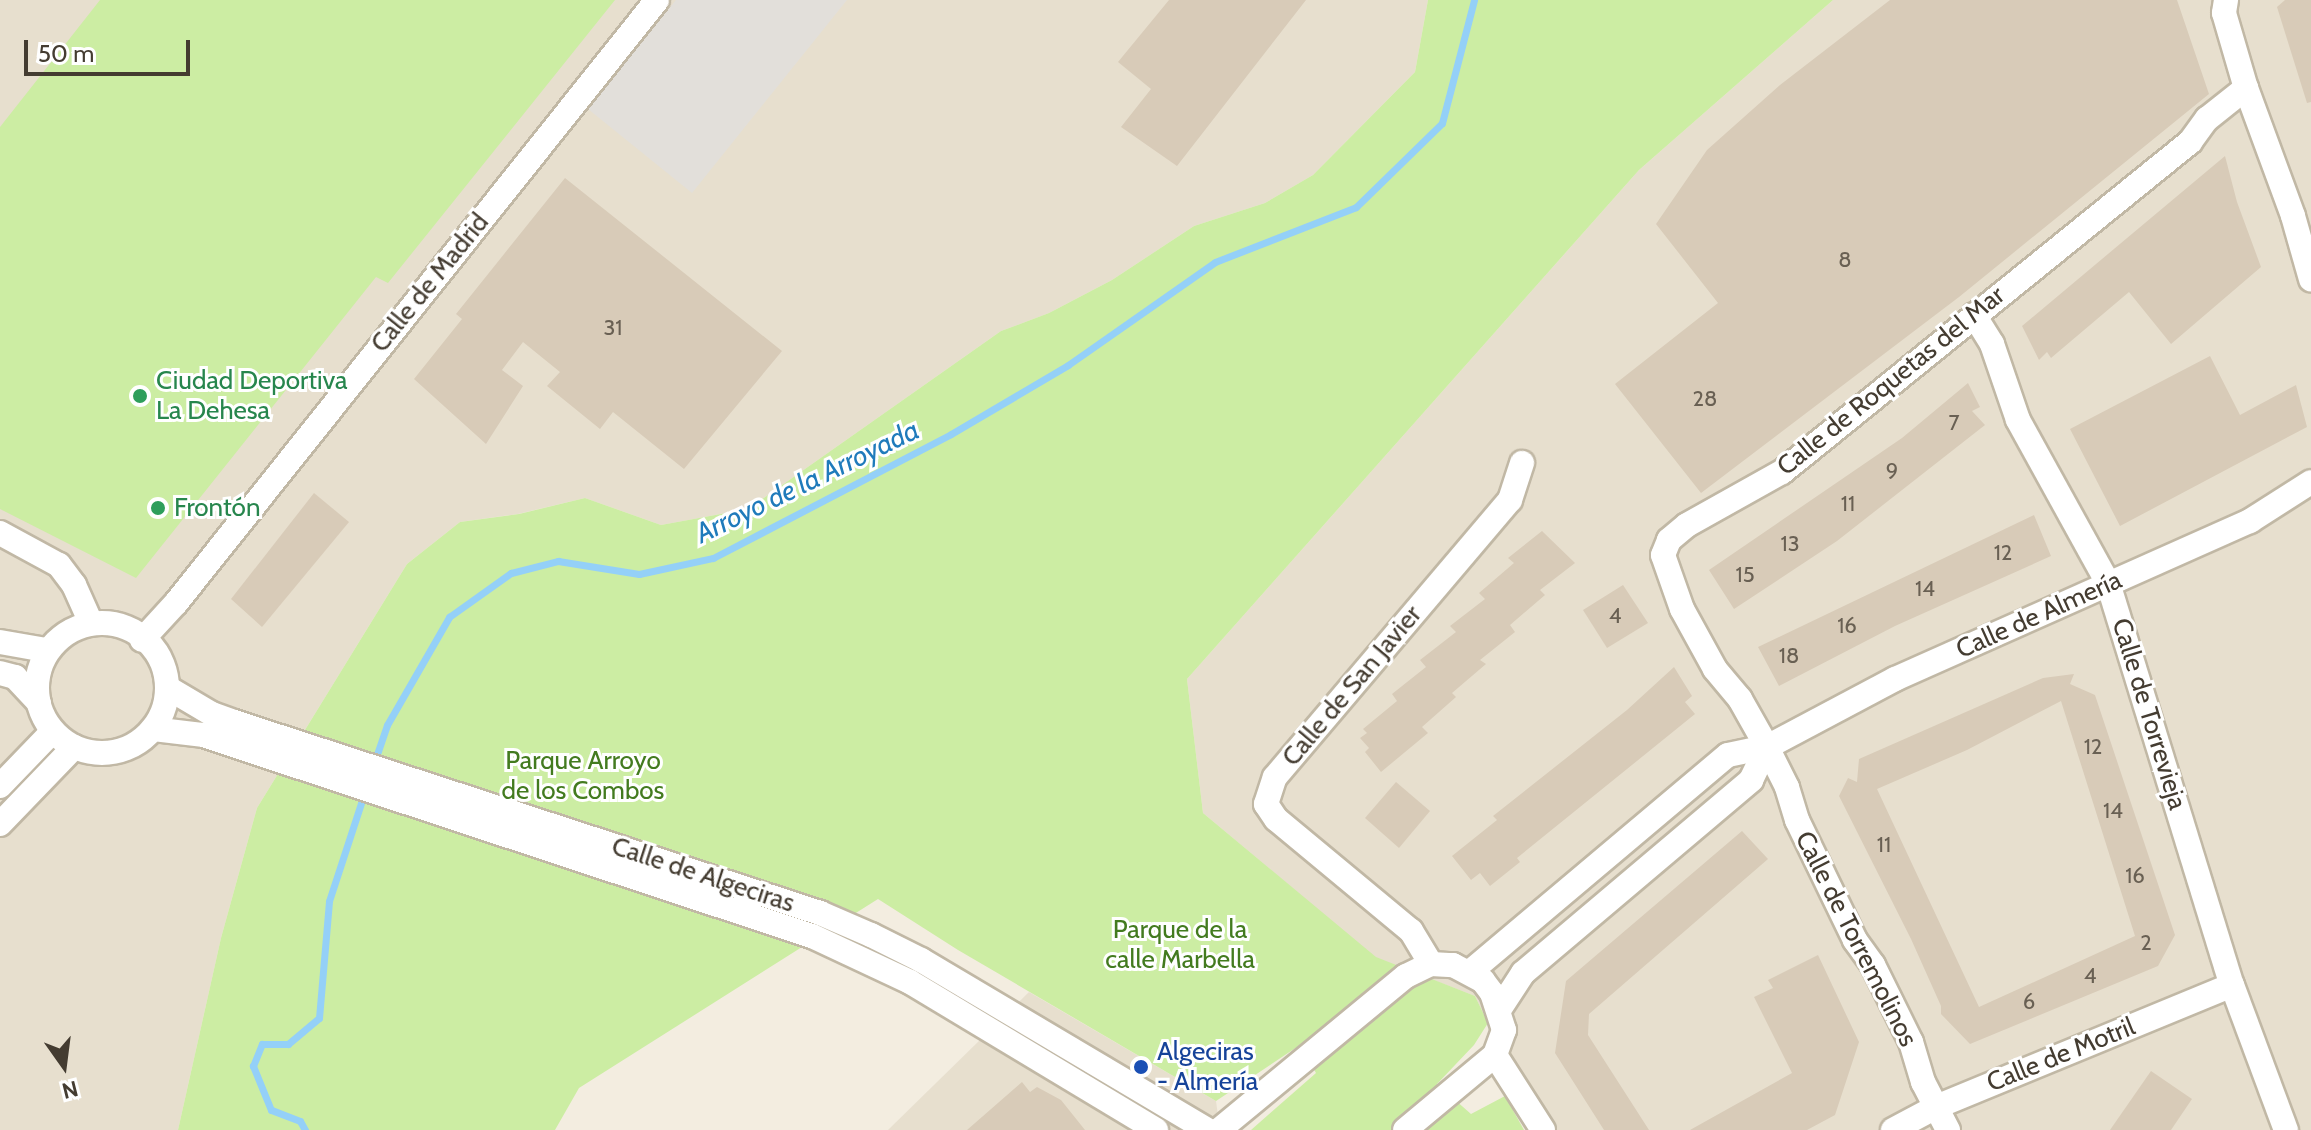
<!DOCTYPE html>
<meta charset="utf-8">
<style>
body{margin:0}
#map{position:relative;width:2311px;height:1130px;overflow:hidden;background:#f3ede0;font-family:Cabin,sans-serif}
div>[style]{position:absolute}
.residential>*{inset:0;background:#e7dfce}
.green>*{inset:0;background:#cceda3}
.parking>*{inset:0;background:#e2dfda}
.stream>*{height:7px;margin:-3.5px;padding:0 3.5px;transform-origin:3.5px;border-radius:3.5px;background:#94d0f8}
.building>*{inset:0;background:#d8cbb8}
.roads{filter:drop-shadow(2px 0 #c1b8a5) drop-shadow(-2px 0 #c1b8a5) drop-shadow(0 2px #c1b8a5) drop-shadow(0 -2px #c1b8a5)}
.minor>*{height:24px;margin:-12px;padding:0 12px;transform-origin:12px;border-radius:12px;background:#fff}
.minor>.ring{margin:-12px;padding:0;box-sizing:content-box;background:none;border:24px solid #fff;border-radius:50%}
.dots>*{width:22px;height:22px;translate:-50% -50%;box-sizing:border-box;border:4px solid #fff;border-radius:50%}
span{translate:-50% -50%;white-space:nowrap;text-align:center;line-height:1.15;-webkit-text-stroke:6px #fff;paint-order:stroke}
.number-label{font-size:22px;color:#696053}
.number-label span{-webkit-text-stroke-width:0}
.street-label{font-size:26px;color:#443c31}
.leisure-label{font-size:26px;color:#27864d}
.left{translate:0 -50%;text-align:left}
.park-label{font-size:26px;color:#437b1f}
.transit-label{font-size:26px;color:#164399}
.water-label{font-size:28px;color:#1f7bbb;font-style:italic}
.north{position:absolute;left:24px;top:1026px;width:80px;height:80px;-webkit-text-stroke:6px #fff;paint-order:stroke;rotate:166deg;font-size:22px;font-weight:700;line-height:32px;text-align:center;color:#443c31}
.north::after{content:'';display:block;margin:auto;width:28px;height:36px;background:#443c31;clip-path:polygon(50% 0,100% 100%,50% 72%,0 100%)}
.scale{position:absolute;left:24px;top:40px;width:166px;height:36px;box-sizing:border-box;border:4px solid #443c31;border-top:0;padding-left:10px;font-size:24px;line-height:28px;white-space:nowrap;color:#443c31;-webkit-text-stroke:6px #fff;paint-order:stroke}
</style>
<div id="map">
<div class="residential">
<i style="clip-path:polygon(0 0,1428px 0,1415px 72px,1313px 175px,1265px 203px,1194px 226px,1112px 280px,1049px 313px,1001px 331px,748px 509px,661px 525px,585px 498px,518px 514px,460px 522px,407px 564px,257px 808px,221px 938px,178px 1130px,0 1130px)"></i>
<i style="clip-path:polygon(1833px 0,2311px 0,2311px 1130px,1538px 1130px,1475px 996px,1376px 958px,1203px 813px,1187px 679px,1639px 170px)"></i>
<i style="clip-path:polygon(1029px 992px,1216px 1101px,1220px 1130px,888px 1130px)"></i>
</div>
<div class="green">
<i style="clip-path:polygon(100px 0,615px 0,388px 283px,376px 277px,136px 578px,0 509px,0 127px)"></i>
<i style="clip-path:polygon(1428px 0,1833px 0,1639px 170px,1187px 679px,1203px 813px,1376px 957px,1475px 996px,1488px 1023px,1474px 1045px,1437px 1084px,1471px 1114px,1505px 1096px,1524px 1130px,1251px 1130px,1316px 1073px,1300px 1045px,1216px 1101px,958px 950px,878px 899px,579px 1088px,555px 1130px,178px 1130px,221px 938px,257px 808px,407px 564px,460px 522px,519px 514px,585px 498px,661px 525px,748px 509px,1001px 331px,1049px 313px,1112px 280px,1194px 226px,1265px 203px,1313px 175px,1415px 72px)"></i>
</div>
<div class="parking">
<i style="clip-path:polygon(676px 0,847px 0,692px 193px,588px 109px)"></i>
</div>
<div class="stream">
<i style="left:374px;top:763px;width:40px;rotate:-71.1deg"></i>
<i style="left:387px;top:725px;width:125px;rotate:-60.1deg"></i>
<i style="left:449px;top:617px;width:76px;rotate:-35.4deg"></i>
<i style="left:511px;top:573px;width:49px;rotate:-14.3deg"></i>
<i style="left:558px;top:561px;width:82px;rotate:9.1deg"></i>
<i style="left:639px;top:574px;width:76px;rotate:-12.2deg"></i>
<i style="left:713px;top:558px;width:268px;rotate:-27.5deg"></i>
<i style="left:951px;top:434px;width:136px;rotate:-30.5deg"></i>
<i style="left:1068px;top:365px;width:179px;rotate:-35deg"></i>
<i style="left:1215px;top:262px;width:151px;rotate:-21.3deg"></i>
<i style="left:1356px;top:207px;width:120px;rotate:-44.3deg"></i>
<i style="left:1442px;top:123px;width:127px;rotate:-75.4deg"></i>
<i style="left:305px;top:1130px;width:10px;rotate:-119deg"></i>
<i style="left:300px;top:1121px;width:31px;rotate:-159deg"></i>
<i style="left:271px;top:1110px;width:48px;rotate:-112.2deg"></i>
<i style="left:253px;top:1066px;width:24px;rotate:-68deg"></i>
<i style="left:262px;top:1044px;width:26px"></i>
<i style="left:288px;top:1044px;width:40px;rotate:-40deg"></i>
<i style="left:319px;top:1018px;width:117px;rotate:-85.1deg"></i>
<i style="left:329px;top:901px;width:113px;rotate:-71.9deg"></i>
</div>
<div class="building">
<i style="clip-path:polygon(1169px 0,1306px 0,1177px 166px,1121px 127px,1151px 89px,1118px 62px)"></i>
<i style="clip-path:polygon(1890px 0,2177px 0,2209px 94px,1959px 297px,1701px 493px,1615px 384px,1718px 303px,1656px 224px,1707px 150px,1780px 85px)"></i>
<i style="clip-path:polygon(2285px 0,2311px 0,2311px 102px,2307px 103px,2277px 7px)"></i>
<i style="clip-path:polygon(2225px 156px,2237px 202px,2261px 267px,2171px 344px,2129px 292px,2051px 358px,2047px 352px,2039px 360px,2022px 326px)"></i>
<i style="clip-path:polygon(565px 178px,782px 351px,684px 469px,613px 412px,600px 429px,547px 386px,560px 372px,523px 342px,502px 370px,523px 386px,486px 444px,414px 379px,462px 319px,456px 314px)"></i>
<i style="clip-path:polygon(2210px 356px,2240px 415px,2296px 385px,2307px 427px,2120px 526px,2070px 429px)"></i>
<i style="clip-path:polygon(1968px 383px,1980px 407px,1972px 411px,1985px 425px,1837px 541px,1734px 609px,1709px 570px,1902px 438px)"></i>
<i style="clip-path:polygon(314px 493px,349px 522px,262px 627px,231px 599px)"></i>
<i style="clip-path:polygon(2034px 515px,2051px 556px,1895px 626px,1779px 686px,1758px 647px)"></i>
<i style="clip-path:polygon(1542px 531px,1575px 563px,1540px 590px,1545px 595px,1510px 625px,1515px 632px,1480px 660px,1486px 664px,1452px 693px,1456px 697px,1422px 727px,1428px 733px,1381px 772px,1365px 752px,1369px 748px,1360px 738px,1367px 733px,1363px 729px,1397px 701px,1392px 694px,1426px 667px,1420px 660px,1456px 632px,1450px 626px,1485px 599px,1479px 593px,1514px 563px,1508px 558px)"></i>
<i style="clip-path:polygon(1623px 585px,1648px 623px,1607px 648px,1583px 610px)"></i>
<i style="clip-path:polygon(1674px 667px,1692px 696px,1685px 702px,1695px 714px,1517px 858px,1520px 862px,1490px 886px,1480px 873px,1471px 880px,1452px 856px,1497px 820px,1493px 816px,1627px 710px)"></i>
<i style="clip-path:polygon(evenodd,2074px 674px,2070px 684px,2095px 695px,2175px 935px,2158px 966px,1970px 1044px,1941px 1014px,1941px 1006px,1911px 939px,1839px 796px,1848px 778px,1857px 782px,1859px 759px,2043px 678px,2074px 674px,2061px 701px,2135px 936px,1979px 1007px,1877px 789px,1967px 750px,2061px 701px)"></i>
<i style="clip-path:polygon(1396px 782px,1430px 811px,1399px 848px,1365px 818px)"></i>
<i style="clip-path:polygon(1742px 831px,1768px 859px,1589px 1014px,1588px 1035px,1649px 1130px,1604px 1130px,1555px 1053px,1566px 981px)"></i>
<i style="clip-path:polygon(1818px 955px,1859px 1042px,1835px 1115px,1807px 1130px,1690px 1130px,1792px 1073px,1754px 997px,1773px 988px,1768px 980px)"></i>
<i style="clip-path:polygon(2151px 1071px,2192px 1099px,2171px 1130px,2110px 1130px)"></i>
<i style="clip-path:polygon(1022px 1082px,1030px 1092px,1037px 1087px,1061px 1100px,1085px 1130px,967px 1130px)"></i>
</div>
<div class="roads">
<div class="minor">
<i style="left:2226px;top:0;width:13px;rotate:99deg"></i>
<i style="left:2224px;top:13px;width:78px;rotate:73.7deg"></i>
<i style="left:2246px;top:88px;width:136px;rotate:69.8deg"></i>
<i style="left:2293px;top:216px;width:66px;rotate:74.1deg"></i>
<i style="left:1974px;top:315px;width:34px;rotate:58deg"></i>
<i style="left:1992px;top:344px;width:80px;rotate:71.1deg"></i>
<i style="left:2018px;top:420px;width:186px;rotate:61.1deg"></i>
<i style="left:2108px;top:583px;width:421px;rotate:72.9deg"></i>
<i style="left:2232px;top:985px;width:155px;rotate:69.6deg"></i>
<i style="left:0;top:533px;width:67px;rotate:28.5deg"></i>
<i style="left:59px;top:565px;width:25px;rotate:53deg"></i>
<i style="left:74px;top:585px;width:42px;rotate:65.9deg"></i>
<i class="ring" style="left:37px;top:623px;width:106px;height:106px"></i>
<i style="left:142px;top:640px;width:50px;rotate:-47.4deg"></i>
<i style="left:176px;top:603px;width:771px;rotate:-51.42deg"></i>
<i style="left:0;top:642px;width:47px;rotate:9.9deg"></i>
<i style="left:0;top:673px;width:16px;rotate:15deg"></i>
<i style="left:15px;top:677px;width:35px;rotate:47deg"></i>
<i style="left:168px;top:688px;width:51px;rotate:30.6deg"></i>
<i style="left:212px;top:714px;width:20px;rotate:20deg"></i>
<i style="left:231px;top:721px;width:620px;rotate:18.05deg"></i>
<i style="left:820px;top:913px;width:56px;rotate:23.3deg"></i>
<i style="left:871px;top:935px;width:56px;rotate:26.6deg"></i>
<i style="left:921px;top:960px;width:333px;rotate:30.7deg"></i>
<i style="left:153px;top:729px;width:50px;rotate:6.8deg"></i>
<i style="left:203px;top:735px;width:641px;rotate:18.27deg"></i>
<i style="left:812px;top:936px;width:108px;rotate:25.1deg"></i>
<i style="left:910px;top:982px;width:287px;rotate:31deg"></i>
<i style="left:0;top:786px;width:75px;rotate:-46.1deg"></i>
<i style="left:0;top:824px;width:107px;rotate:-46.1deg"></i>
<i style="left:1431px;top:964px;width:39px;rotate:-121deg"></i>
<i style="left:1411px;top:931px;width:175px;rotate:-140.3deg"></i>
<i style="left:1276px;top:819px;width:18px;rotate:-124deg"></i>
<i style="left:1266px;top:804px;width:28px;rotate:-72deg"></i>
<i style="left:1275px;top:777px;width:363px;rotate:-49.7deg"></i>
<i style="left:1510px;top:500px;width:39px;rotate:-72deg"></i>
<i style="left:1470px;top:972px;width:337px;rotate:-40.1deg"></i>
<i style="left:1728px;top:755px;width:40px;rotate:-12deg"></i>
<i style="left:1767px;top:747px;width:145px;rotate:-28deg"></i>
<i style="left:1895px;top:679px;width:389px;rotate:-24deg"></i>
<i style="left:2250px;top:521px;width:72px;rotate:-32.6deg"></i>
<i style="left:1499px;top:1010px;width:44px;rotate:-57deg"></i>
<i style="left:1523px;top:973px;width:299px;rotate:-40.2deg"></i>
<i style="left:1751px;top:780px;width:37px;rotate:-64deg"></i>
<i style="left:1495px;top:1055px;width:89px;rotate:57.4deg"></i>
<i style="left:1219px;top:1130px;width:242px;rotate:-39.5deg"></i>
<i style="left:1406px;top:976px;width:28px;rotate:-26deg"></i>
<i style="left:1431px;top:964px;width:22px;rotate:3deg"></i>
<i style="left:1453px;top:965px;width:34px;rotate:28deg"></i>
<i style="left:1483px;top:981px;width:15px;rotate:53deg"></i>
<i style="left:1492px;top:993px;width:39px;rotate:72deg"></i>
<i style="left:1504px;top:1030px;width:27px;rotate:110deg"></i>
<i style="left:1495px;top:1055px;width:117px;rotate:140.2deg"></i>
<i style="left:1893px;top:1130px;width:49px;rotate:-28.1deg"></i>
<i style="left:1936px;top:1107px;width:320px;rotate:-22.4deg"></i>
<i style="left:1948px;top:1130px;width:54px;rotate:-117.5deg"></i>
<i style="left:1923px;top:1082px;width:42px;rotate:-106.7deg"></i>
<i style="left:1911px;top:1042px;width:86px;rotate:-116.3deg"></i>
<i style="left:1873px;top:965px;width:31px;rotate:-126deg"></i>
<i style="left:1855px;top:940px;width:133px;rotate:-115.8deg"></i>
<i style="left:1797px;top:820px;width:34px;rotate:-107deg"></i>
<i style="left:1787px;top:787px;width:45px;rotate:-116.6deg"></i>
<i style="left:1767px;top:747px;width:55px;rotate:-119.4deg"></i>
<i style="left:1740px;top:699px;width:39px;rotate:-130deg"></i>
<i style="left:1715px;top:669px;width:68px;rotate:-118.8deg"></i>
<i style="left:1682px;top:609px;width:57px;rotate:-109.4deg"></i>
<i style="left:1663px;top:555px;width:16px;rotate:-68deg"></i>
<i style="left:1669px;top:540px;width:23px;rotate:-40deg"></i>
<i style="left:1687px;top:525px;width:109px;rotate:-29.2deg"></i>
<i style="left:1782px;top:472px;width:525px;rotate:-38.97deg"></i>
<i style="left:2190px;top:142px;width:29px;rotate:-54deg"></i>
<i style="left:2207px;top:119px;width:50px;rotate:-38.5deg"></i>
</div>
</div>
<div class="dots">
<i style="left:140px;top:396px;background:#2e9e5b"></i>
<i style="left:158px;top:508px;background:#2e9e5b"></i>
<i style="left:1141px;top:1067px;background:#1a4fb4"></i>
</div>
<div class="number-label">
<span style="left:1845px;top:260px">8</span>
<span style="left:613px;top:328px">31</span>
<span style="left:1705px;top:399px">28</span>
<span style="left:1954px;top:423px">7</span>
<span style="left:1892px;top:471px">9</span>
<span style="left:1848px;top:504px">11</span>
<span style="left:1790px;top:544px">13</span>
<span style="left:2003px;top:553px">12</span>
<span style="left:1745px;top:575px">15</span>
<span style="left:1925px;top:589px">14</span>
<span style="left:1615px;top:616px">4</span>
<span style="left:1847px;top:626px">16</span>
<span style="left:1789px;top:656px">18</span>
<span style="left:2093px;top:747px">12</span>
<span style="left:2113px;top:811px">14</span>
<span style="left:1884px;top:845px">11</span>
<span style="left:2135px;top:876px">16</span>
<span style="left:2146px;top:943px">2</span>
<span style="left:2090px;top:976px">4</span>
<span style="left:2029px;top:1002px">6</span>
</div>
<div class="street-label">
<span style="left:430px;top:283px;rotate:-51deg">Calle de Madrid</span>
<span style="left:1891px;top:381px;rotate:-39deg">Calle de Roquetas del Mar</span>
<span style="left:2039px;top:615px;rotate:-24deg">Calle de Almería</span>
<span style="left:1352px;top:686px;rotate:-50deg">Calle de San Javier</span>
<span style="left:2149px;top:714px;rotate:73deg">Calle de Torrevieja</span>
<span style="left:703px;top:875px;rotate:18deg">Calle de Algeciras</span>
<span style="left:1856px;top:939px;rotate:63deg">Calle de Torremolinos</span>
<span style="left:2061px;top:1055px;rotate:-22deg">Calle de Motril</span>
</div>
<div class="leisure-label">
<span class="left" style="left:156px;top:396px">Ciudad Deportiva<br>La Dehesa</span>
<span class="left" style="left:174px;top:508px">Frontón</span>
</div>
<div class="park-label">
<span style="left:583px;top:776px">Parque Arroyo<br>de los Combos</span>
<span style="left:1180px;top:945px">Parque de la<br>calle Marbella</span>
</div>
<div class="transit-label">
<span class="left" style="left:1157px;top:1067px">Algeciras<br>- Almería</span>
</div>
<div class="water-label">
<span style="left:807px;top:481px;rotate:-26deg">Arroyo de la Arroyada</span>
</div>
<div class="north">N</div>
<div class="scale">50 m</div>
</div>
